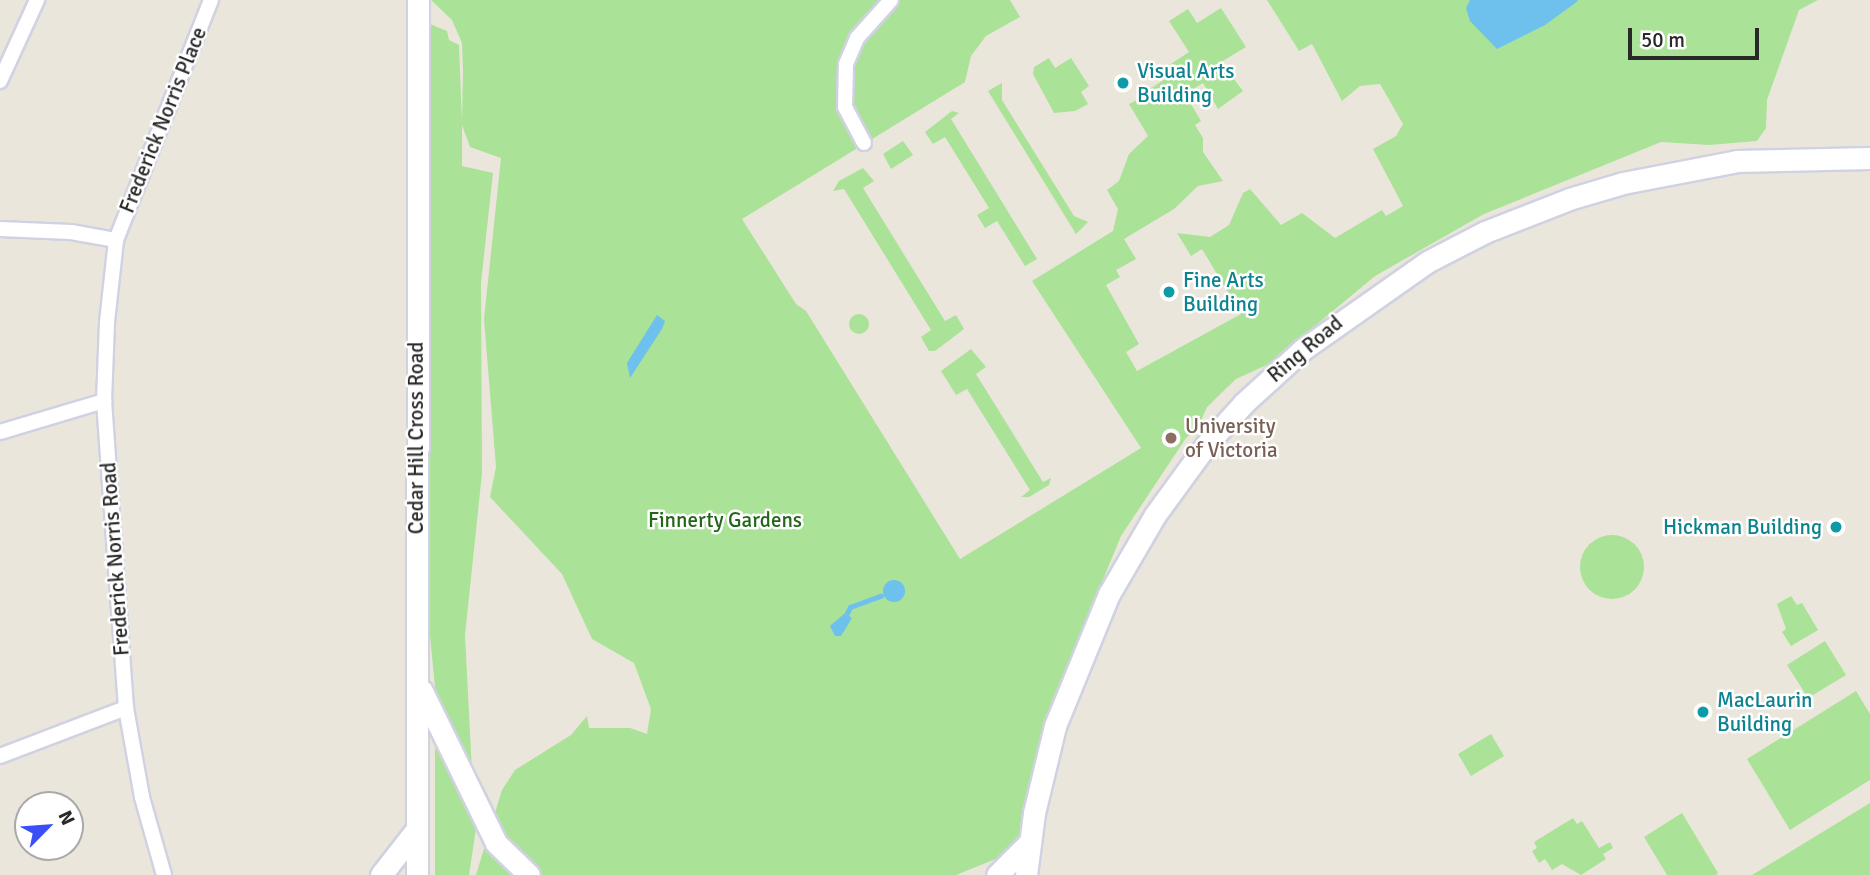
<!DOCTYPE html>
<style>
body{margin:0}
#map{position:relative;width:1870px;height:875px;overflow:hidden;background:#ebe6db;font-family:Signika,sans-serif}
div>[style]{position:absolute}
.green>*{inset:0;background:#aae298}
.round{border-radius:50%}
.water>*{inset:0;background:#6ec0ed}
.stream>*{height:5px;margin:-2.5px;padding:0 2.5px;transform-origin:2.5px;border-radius:2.5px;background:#6ec0ed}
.roads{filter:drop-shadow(2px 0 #d0d2e2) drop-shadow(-2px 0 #d0d2e2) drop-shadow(0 2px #d0d2e2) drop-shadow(0 -2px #d0d2e2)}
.street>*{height:14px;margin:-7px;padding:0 7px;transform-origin:7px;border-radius:7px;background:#fff}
.secondary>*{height:21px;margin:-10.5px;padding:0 10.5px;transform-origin:10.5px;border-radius:10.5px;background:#fff}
.dots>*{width:19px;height:19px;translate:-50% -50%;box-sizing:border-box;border:4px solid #fff;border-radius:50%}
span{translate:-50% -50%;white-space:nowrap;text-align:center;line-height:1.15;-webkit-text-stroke:5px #fff;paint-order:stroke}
.culture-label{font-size:21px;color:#0d838f}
.left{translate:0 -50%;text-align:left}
.right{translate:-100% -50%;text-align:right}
.street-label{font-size:21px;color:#292929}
.education-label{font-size:21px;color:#785e54}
.park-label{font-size:21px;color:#23651a}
.north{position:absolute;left:14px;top:791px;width:70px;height:70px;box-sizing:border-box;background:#fff;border:2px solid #a9a9a9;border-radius:50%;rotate:65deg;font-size:19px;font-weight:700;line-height:28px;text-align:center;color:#292929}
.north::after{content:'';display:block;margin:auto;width:24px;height:32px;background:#3b4ef8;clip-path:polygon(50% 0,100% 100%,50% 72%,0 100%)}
.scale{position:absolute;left:1628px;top:28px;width:131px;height:32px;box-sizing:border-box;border:4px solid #292929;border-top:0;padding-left:9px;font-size:21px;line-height:24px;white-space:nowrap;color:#292929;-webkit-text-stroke:5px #fff;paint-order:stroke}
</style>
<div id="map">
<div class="green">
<i style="clip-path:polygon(431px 0,1010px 0,1020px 17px,986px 36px,971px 56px,965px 82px,742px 219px,796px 304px,806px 311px,960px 559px,1141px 448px,1032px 281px,1113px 231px,1118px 209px,1107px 190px,1119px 181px,1129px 154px,1148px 136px,1129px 104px,1151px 93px,1150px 89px,1165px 79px,1160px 71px,1189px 52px,1169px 21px,1188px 9px,1197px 23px,1221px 8px,1246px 47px,1221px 62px,1243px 91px,1218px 109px,1203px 83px,1185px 94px,1201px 121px,1195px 125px,1203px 138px,1203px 152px,1223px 181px,1198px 186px,1174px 209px,1124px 239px,1136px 259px,1116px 270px,1120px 277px,1106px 285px,1139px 344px,1126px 352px,1137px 371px,1241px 314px,1202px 249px,1191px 256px,1177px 233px,1210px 237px,1229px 225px,1243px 193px,1250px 189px,1281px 225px,1302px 213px,1335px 238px,1382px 210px,1386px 216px,1403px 206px,1373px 149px,1396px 136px,1403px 124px,1380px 84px,1360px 86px,1342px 101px,1312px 44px,1299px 51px,1267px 0,1818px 0,1799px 10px,1767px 100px,1766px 128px,1757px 141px,1709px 145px,1661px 142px,1484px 214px,1375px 276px,1269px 364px,1236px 379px,1207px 407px,1197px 430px,1186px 438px,1121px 536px,1083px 628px,1021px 832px,1003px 856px,956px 875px,476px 875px,502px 790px,515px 770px,571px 735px,587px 716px,589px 728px,630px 728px,647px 734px,651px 709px,634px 663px,592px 639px,562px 574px,490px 497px,496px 467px,484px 319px,501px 158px,470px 147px,462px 125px,462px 166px,493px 173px,481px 283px,482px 473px,465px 635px,472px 772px,436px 697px,430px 636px,430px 24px,447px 31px,449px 40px,459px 45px,462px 122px,463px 70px,462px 43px,452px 20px)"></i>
<i style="clip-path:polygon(1049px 58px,1055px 68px,1071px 58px,1089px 86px,1081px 92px,1088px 104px,1075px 111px,1054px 113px,1033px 74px,1034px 67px)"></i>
<i style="clip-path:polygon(1002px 83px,1002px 100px,1074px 216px,1088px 222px,1076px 234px,988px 91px)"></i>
<i style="clip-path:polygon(952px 111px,959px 113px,951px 119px,1037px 259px,1025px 266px,997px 221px,985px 228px,977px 215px,989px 208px,945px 137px,933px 144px,925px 132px)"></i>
<i style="clip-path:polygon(903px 141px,913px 155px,891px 169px,883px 154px)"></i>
<i style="clip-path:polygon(863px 168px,874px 181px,863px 188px,945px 321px,956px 315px,964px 329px,935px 351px,929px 351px,921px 337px,931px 330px,844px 189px,833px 191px,839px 181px)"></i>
<i class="round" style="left:849px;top:314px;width:20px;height:20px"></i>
<i style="clip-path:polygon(971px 349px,986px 367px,976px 374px,1043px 482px,1051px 478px,1049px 485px,1029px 497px,1021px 497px,1030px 490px,967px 389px,956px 395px,941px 371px)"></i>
<i class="round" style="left:1580px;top:535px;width:64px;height:64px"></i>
<i style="clip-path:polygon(1791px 596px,1797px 605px,1802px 603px,1818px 630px,1791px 646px,1782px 632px,1786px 629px,1777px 604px)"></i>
<i style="clip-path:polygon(1825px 641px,1846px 675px,1808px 698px,1787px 665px)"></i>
<i style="clip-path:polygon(1856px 691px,1870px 714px,1870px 780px,1790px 830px,1747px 759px)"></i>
<i style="clip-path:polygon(1491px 734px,1504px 756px,1471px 776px,1458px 754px)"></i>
<i style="clip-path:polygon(439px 748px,477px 822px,469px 875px,435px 875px,435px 749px)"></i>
<i style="clip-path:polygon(1870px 803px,1870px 875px,1752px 875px)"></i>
<i style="clip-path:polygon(1682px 813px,1718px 873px,1716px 875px,1667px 875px,1644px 837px)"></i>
<i style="clip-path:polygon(1573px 818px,1577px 824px,1582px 821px,1599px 848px,1610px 842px,1613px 848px,1603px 854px,1606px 859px,1581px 875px,1562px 864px,1552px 870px,1545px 859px,1539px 863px,1532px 851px,1537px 848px,1534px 842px)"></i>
</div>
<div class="water">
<i style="clip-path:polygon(1470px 0,1577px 0,1578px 1px,1545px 25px,1497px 49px,1470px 21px,1466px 8px)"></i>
<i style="clip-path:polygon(657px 315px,665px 321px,662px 329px,630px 378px,627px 363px)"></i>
<i class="round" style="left:883px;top:580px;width:22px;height:22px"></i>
<i style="clip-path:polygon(845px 613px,852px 618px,841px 636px,835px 636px,830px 626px)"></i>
</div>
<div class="stream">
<i style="left:847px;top:613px;width:7px;rotate:-63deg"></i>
<i style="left:850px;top:607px;width:33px;rotate:-20deg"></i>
</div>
<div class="roads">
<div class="street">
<i style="left:0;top:81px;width:89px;rotate:-65.4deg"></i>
<i style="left:864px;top:143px;width:41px;rotate:-117.8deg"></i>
<i style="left:845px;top:107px;width:43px;rotate:-88.7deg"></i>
<i style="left:846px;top:64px;width:28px;rotate:-67deg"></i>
<i style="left:857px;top:38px;width:51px;rotate:-48.2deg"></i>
<i style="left:0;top:229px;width:71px;rotate:2.4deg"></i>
<i style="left:71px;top:232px;width:46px;rotate:10.1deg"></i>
<i style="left:0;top:432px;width:109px;rotate:-16.6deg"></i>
<i style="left:0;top:756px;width:135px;rotate:-20.9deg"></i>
<i style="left:164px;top:875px;width:81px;rotate:-105.8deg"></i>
<i style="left:142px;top:797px;width:90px;rotate:-100.2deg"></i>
<i style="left:126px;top:708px;width:308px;rotate:-94.1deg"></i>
<i style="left:104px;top:401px;width:79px;rotate:-87.8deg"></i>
<i style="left:107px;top:322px;width:82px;rotate:-83.7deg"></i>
<i style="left:116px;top:240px;width:258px;rotate:-68.4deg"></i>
</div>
<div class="secondary">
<i style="left:422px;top:691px;width:169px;rotate:64deg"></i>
<i style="left:496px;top:843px;width:46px;rotate:44.1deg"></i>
<i style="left:381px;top:875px;width:58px;rotate:-52deg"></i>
<i style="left:417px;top:875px;width:875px;rotate:-89.93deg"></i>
<i style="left:997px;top:875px;width:45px;rotate:-45deg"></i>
<i style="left:1026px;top:875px;width:63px;rotate:-82.6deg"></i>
<i style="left:1034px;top:813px;width:89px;rotate:-76.4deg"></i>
<i style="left:1055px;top:726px;width:143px;rotate:-67.8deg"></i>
<i style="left:1109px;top:594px;width:91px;rotate:-59.8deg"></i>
<i style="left:1155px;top:515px;width:87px;rotate:-53.9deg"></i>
<i style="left:1206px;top:445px;width:57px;rotate:-47.9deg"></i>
<i style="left:1244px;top:403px;width:79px;rotate:-42.4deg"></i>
<i style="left:1302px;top:350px;width:153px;rotate:-35.1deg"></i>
<i style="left:1427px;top:262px;width:65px;rotate:-27.3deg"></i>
<i style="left:1485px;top:232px;width:90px;rotate:-21.4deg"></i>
<i style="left:1569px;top:199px;width:56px;rotate:-16.5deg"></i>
<i style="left:1623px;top:183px;width:116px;rotate:-10.9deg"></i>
<i style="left:1737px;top:161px;width:133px;rotate:-1.3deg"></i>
</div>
</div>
<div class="dots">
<i style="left:1123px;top:83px;background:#0f9aa8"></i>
<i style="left:1169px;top:292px;background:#0f9aa8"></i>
<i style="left:1171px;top:438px;background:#8d6e63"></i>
<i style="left:1836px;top:527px;background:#0f9aa8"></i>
<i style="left:1703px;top:712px;background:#0f9aa8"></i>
</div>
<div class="culture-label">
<span class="left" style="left:1137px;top:83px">Visual Arts<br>Building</span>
<span class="left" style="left:1183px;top:292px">Fine Arts<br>Building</span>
<span class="right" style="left:1822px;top:527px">Hickman Building</span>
<span class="left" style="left:1717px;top:712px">MacLaurin<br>Building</span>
</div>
<div class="street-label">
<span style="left:163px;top:120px;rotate:-68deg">Frederick Norris Place</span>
<span style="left:1305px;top:349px;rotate:-40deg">Ring Road</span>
<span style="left:416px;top:438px;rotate:-90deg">Cedar Hill Cross Road</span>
<span style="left:115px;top:559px;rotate:-94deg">Frederick Norris Road</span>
</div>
<div class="education-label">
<span class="left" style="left:1185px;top:438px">University<br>of Victoria</span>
</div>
<div class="park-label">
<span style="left:725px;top:520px">Finnerty Gardens</span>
</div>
<div class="north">N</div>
<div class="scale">50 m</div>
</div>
